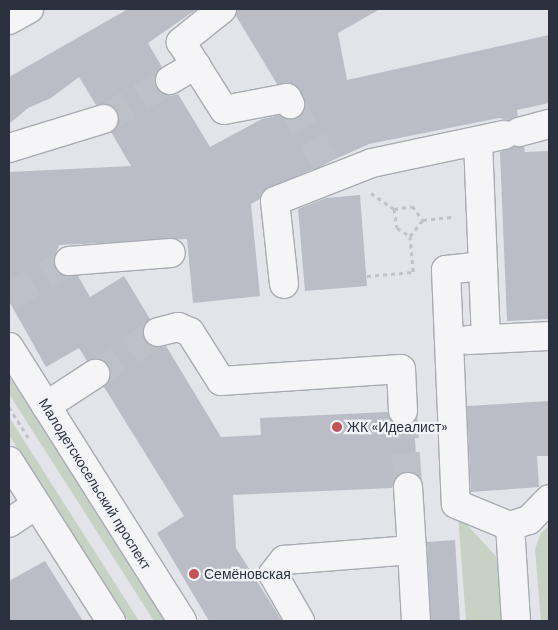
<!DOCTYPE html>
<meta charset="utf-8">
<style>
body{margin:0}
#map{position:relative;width:558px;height:630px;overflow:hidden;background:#e2e4e9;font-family:"DM Sans",sans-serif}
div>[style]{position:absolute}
.green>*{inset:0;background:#c6d2c4}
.building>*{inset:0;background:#babdc6}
.minor-tunnel>*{height:28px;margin-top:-14px;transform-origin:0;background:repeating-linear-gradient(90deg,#bec0c7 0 28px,transparent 0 42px)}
.path>*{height:3px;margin-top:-1.5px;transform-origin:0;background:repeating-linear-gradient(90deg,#c1c2c8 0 4px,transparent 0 8px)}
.roads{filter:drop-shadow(1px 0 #a8abb3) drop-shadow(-1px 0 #a8abb3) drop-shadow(0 1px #a8abb3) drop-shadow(0 -1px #a8abb3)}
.minor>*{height:28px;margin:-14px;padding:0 14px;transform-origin:14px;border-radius:14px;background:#f5f5f8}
.dots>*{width:14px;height:14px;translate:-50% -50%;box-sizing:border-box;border:2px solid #f2f3f7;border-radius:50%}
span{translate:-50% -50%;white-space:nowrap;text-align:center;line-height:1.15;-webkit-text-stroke:4.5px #f2f3f7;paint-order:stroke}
.poi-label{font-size:14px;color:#2c3140}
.left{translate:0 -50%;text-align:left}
.street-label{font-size:14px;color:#2c3140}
.frame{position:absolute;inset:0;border:10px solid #2c3140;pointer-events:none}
</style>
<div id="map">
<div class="green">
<i style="clip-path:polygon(9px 376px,165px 621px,154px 621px,9px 394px)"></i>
<i style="clip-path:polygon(9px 417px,139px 621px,128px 621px,9px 435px)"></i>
<i style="clip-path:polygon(458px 515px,505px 566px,508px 621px,466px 621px)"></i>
<i style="clip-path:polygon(549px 526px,549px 621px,541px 621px,535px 549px,541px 533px)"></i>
</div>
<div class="building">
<i style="clip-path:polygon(128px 9px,197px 9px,148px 43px,162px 67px,154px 80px,157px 88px,170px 96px,178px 94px,210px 147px,262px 119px,280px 115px,297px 118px,306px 105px,294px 84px,277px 84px,236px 16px,237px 9px,380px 9px,338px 33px,347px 80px,549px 35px,549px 103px,517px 110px,518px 116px,509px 120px,499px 118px,369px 144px,262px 192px,260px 199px,251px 204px,260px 296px,193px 303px,187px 239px,59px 245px,53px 262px,56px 269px,63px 275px,78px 276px,90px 297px,124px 276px,150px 319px,143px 328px,146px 342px,154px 347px,166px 346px,221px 437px,261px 435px,260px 418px,387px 412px,396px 425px,404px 427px,414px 421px,417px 475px,400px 474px,392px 488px,233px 495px,236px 548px,282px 621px,209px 621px,157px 533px,184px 516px,104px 387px,109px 381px,108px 366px,102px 360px,87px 361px,79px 348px,46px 367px,9px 301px,9px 172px,131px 166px,111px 132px,119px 123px,119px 114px,108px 104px,96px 105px,79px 77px,51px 98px,28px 108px,9px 124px,9px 77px)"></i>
<i style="clip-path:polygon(514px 147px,524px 147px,525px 152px,549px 151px,549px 319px,507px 321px,500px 152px)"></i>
<i style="clip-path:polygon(360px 195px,367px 286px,305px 291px,298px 209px,326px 198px)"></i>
<i style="clip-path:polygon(549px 401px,549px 456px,537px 456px,539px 487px,471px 492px,467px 406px)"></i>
<i style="clip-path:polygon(455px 540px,460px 621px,431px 621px,427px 542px)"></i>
<i style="clip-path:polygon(45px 561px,83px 621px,9px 621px,9px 581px)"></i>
</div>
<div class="minor-tunnel">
<i style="left:290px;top:104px;width:70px;rotate:59deg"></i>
<i style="left:104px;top:119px;width:77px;rotate:-30.6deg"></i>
<i style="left:9px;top:297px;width:70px;rotate:-31deg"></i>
<i style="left:95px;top:374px;width:76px;rotate:-33.7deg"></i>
<i style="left:403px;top:411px;width:76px;rotate:86.2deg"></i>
</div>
<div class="path">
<i style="left:371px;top:193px;width:28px;rotate:35deg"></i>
<i style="left:394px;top:209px;width:19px;rotate:81deg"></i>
<i style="left:397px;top:228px;width:15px;rotate:32deg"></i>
<i style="left:410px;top:236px;width:36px;rotate:85deg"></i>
<i style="left:394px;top:209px;width:18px;rotate:-9deg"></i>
<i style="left:412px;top:206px;width:18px;rotate:52deg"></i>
<i style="left:423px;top:220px;width:30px;rotate:-6deg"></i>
<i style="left:410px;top:236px;width:21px;rotate:-51deg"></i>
<i style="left:367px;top:276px;width:46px;rotate:-5deg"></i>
<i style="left:9px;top:407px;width:39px;rotate:58deg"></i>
</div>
<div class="roads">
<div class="minor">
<i style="left:222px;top:9px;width:53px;rotate:141.2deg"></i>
<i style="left:181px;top:42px;width:80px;rotate:57.7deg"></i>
<i style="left:224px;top:110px;width:64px;rotate:-10.8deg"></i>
<i style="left:287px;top:98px;width:7px;rotate:63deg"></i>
<i style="left:9px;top:20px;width:23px;rotate:-29deg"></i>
<i style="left:170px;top:80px;width:30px;rotate:-30deg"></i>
<i style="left:519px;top:132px;width:31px;rotate:-15deg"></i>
<i style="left:478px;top:141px;width:198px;rotate:87.7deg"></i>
<i style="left:9px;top:148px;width:99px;rotate:-17deg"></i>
<i style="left:69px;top:261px;width:102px;rotate:-4.5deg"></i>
<i style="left:483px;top:266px;width:37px;rotate:174deg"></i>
<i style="left:446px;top:270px;width:234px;rotate:87.6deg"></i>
<i style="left:456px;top:504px;width:58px;rotate:22.2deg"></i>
<i style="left:284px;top:284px;width:83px;rotate:-96.2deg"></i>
<i style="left:275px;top:201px;width:104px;rotate:-21.4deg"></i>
<i style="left:372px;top:163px;width:135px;rotate:-12deg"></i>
<i style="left:158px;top:332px;width:21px;rotate:-14deg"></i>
<i style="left:178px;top:327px;width:13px;rotate:23deg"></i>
<i style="left:190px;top:332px;width:58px;rotate:57.7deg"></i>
<i style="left:221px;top:381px;width:180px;rotate:-3.8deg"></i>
<i style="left:401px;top:369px;width:42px;rotate:87.3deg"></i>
<i style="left:468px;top:340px;width:81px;rotate:-2.8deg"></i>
<i style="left:9px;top:347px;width:324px;rotate:57.7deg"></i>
<i style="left:46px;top:406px;width:59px;rotate:-33.1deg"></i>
<i style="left:9px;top:461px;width:190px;rotate:57.5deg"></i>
<i style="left:408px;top:487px;width:63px;rotate:86.4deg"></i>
<i style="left:9px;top:523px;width:32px;rotate:-34deg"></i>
<i style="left:300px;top:621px;width:54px;rotate:-119.9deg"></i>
<i style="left:273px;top:574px;width:18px;rotate:-52deg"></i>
<i style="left:284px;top:560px;width:128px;rotate:-4.5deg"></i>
<i style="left:412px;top:550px;width:71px;rotate:86.8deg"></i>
<i style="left:516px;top:621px;width:95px;rotate:-93.6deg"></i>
<i style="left:510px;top:526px;width:20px;rotate:-18deg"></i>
<i style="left:529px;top:520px;width:29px;rotate:-46deg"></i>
</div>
</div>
<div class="dots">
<i style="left:337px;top:427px;background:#c35358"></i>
<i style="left:194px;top:574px;background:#c35358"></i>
</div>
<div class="poi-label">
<span class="left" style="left:347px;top:427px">ЖК «Идеалист»</span>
<span class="left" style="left:204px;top:574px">Семёновская</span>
</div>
<div class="street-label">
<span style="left:95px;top:484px;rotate:58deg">Малодетскосельский проспект</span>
</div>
<div class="frame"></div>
</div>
